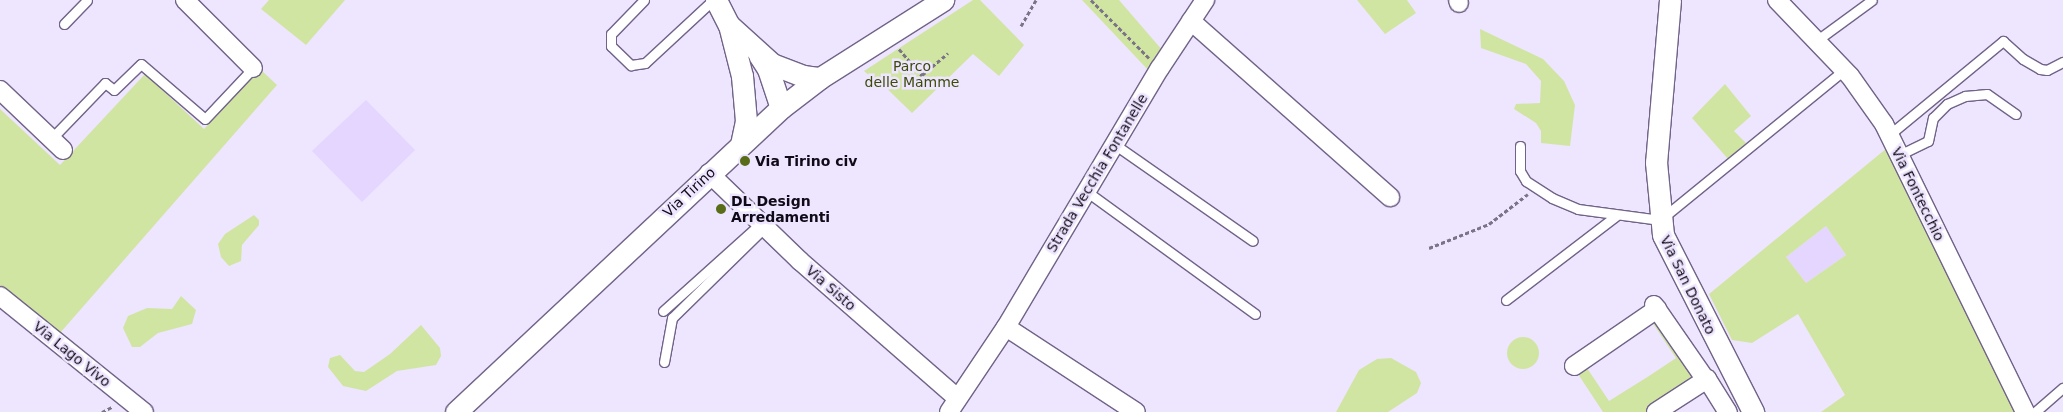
<!DOCTYPE html>
<style>
body{margin:0}
#map{position:relative;width:2063px;height:412px;overflow:hidden;background:#eee5fe;font-family:"DejaVu Sans",sans-serif}
div>[style]{position:absolute}
.built>*{inset:0;background:#e4d6fe}
.green>*{inset:0;background:#d1e5a3}
.round{border-radius:50%}
.path>*{height:3px;margin-top:-1.5px;transform-origin:0;background:repeating-linear-gradient(90deg,#7b7487 0 4px,transparent 0 6.5px)}
.roads{filter:drop-shadow(1px 0 #716388) drop-shadow(-1px 0 #716388) drop-shadow(0 1px #716388) drop-shadow(0 -1px #716388)}
.service>*{height:9px;margin:-4.5px;padding:0 4.5px;transform-origin:4.5px;border-radius:4.5px;background:#fff}
.minor>*{height:18px;margin:-9px;padding:0 9px;transform-origin:9px;border-radius:9px;background:#fff}
.tertiary>*{height:21px;margin:-10.5px;padding:0 10.5px;transform-origin:10.5px;border-radius:10.5px;background:#fff}
.dots>*{width:14px;height:14px;translate:-50% -50%;box-sizing:border-box;border:2px solid #eee5fe;border-radius:50%}
span{translate:-50% -50%;white-space:nowrap;text-align:center;line-height:1.15;-webkit-text-stroke:5px #eee5fe;paint-order:stroke}
.park-label{font-size:14px;color:#3c4a08}
.poi-label{font-size:14px;color:#0f0a17;font-weight:700}
.left{translate:0 -50%;text-align:left}
.street-label{font-size:14px;color:#0f0a17}
</style>
<div id="map">
<div class="built">
<i style="clip-path:polygon(366px 100px,415px 150px,362px 202px,312px 151px)"></i>
<i style="clip-path:polygon(1826px 226px,1846px 255px,1806px 283px,1786px 257px)"></i>
</div>
<div class="green">
<i style="clip-path:polygon(269px 0,345px 0,306px 45px,261px 9px)"></i>
<i style="clip-path:polygon(973px 0,980px 0,1024px 45px,999px 76px,973px 54px,912px 113px,876px 78px,874px 80px,864px 71px)"></i>
<i style="clip-path:polygon(1082px 0,1119px 0,1163px 51px,1150px 72px)"></i>
<i style="clip-path:polygon(1357px 0,1407px 0,1416px 13px,1385px 34px)"></i>
<i style="clip-path:polygon(1480px 29px,1543px 59px,1564px 81px,1575px 105px,1570px 146px,1541px 143px,1541px 131px,1536px 123px,1514px 109px,1516px 104px,1540px 103px,1541px 81px,1526px 64px,1481px 48px)"></i>
<i style="clip-path:polygon(260px 69px,277px 85px,60px 333px,0 285px,0 109px,60px 165px,145px 74px,204px 129px)"></i>
<i style="clip-path:polygon(1725px 84px,1751px 116px,1734px 131px,1746px 143px,1728px 159px,1692px 118px)"></i>
<i style="clip-path:polygon(evenodd,1887px 148px,2017px 412px,1821px 412px,1845px 395px,1798px 314px,1752px 343px,1732px 340px,1709px 294px,1887px 148px,1826px 226px,1846px 255px,1806px 283px,1786px 257px,1826px 226px)"></i>
<i style="clip-path:polygon(254px 215px,259px 220px,259px 225px,242px 245px,241px 261px,229px 266px,221px 257px,218px 244px,225px 234px)"></i>
<i style="clip-path:polygon(181px 296px,196px 310px,192px 324px,158px 333px,140px 347px,132px 347px,123px 328px,128px 316px,147px 308px,172px 309px)"></i>
<i style="clip-path:polygon(1658px 318px,1697px 377px,1646px 412px,1603px 412px,1576px 371px,1585px 365px,1609px 401px,1649px 376px,1676px 358px,1652px 322px)"></i>
<i style="clip-path:polygon(421px 325px,440px 348px,441px 356px,436px 365px,397px 371px,366px 391px,343px 386px,328px 367px,330px 358px,340px 355px,355px 371px,364px 372px,390px 354px)"></i>
<i class="round" style="left:1507px;top:337px;width:32px;height:32px"></i>
<i style="clip-path:polygon(1391px 358px,1416px 372px,1421px 383px,1417px 393px,1388px 412px,1336px 412px,1359px 370px,1377px 359px)"></i>
</div>
<div class="path">
<i style="left:1091px;top:0;width:82px;rotate:45deg"></i>
<i style="left:1021px;top:26px;width:30px;rotate:-60deg"></i>
<i style="left:899px;top:49px;width:35px;rotate:49deg"></i>
<i style="left:922px;top:75px;width:34px;rotate:-40deg"></i>
<i style="left:1429px;top:248px;width:65px;rotate:-21.8deg"></i>
<i style="left:1489px;top:224px;width:49px;rotate:-37.6deg"></i>
<i style="left:102px;top:412px;width:11px;rotate:-27deg"></i>
</div>
<div class="roads">
<div class="service">
<i style="left:644px;top:0;width:47px;rotate:134.1deg"></i>
<i style="left:611px;top:34px;width:12px;rotate:90deg"></i>
<i style="left:611px;top:46px;width:28px;rotate:44deg"></i>
<i style="left:631px;top:65px;width:14px;rotate:-8deg"></i>
<i style="left:645px;top:63px;width:93px;rotate:-42.8deg"></i>
<i style="left:64px;top:24px;width:33px;rotate:-46deg"></i>
<i style="left:1816px;top:41px;width:69px;rotate:-36.2deg"></i>
<i style="left:1889px;top:135px;width:148px;rotate:-39.5deg"></i>
<i style="left:2003px;top:41px;width:27px;rotate:42deg"></i>
<i style="left:2023px;top:59px;width:20px;rotate:30deg"></i>
<i style="left:2040px;top:69px;width:7px;rotate:8deg"></i>
<i style="left:2047px;top:70px;width:18px;rotate:-27deg"></i>
<i style="left:51px;top:139px;width:78px;rotate:-46deg"></i>
<i style="left:105px;top:83px;width:11px;rotate:38deg"></i>
<i style="left:114px;top:90px;width:37px;rotate:-44deg"></i>
<i style="left:141px;top:64px;width:84px;rotate:40.7deg"></i>
<i style="left:205px;top:119px;width:70px;rotate:-46.7deg"></i>
<i style="left:1114px;top:144px;width:169px;rotate:34.9deg"></i>
<i style="left:1520px;top:146px;width:25px;rotate:90deg"></i>
<i style="left:1520px;top:171px;width:12px;rotate:59deg"></i>
<i style="left:1526px;top:181px;width:31px;rotate:33deg"></i>
<i style="left:1552px;top:198px;width:28px;rotate:23deg"></i>
<i style="left:1578px;top:209px;width:83px;rotate:7.6deg"></i>
<i style="left:1660px;top:220px;width:237px;rotate:-39.2deg"></i>
<i style="left:1899px;top:155px;width:32px;rotate:-26deg"></i>
<i style="left:1928px;top:141px;width:24px;rotate:-78deg"></i>
<i style="left:1933px;top:118px;width:20px;rotate:-45deg"></i>
<i style="left:1947px;top:104px;width:20px;rotate:-24deg"></i>
<i style="left:1965px;top:96px;width:22px;rotate:-5deg"></i>
<i style="left:1987px;top:94px;width:35px;rotate:35deg"></i>
<i style="left:1086px;top:191px;width:209px;rotate:36deg"></i>
<i style="left:1506px;top:300px;width:138px;rotate:-37.4deg"></i>
<i style="left:663px;top:311px;width:132px;rotate:-41.9deg"></i>
<i style="left:664px;top:362px;width:45px;rotate:-79.7deg"></i>
<i style="left:672px;top:318px;width:130px;rotate:-44.4deg"></i>
<i style="left:2035px;top:412px;width:37px;rotate:-41deg"></i>
</div>
<div class="minor">
<i style="left:185px;top:0;width:96px;rotate:45deg"></i>
<i style="left:1458px;top:0;width:3px;rotate:72deg"></i>
<i style="left:1777px;top:0;width:105px;rotate:46.2deg"></i>
<i style="left:1850px;top:76px;width:59px;rotate:54.7deg"></i>
<i style="left:1884px;top:124px;width:321px;rotate:63.9deg"></i>
<i style="left:1191px;top:21px;width:266px;rotate:41.5deg"></i>
<i style="left:0;top:90px;width:87px;rotate:43.6deg"></i>
<i style="left:709px;top:173px;width:127px;rotate:44deg"></i>
<i style="left:800px;top:261px;width:208px;rotate:41.1deg"></i>
<i style="left:0;top:296px;width:185px;rotate:38.9deg"></i>
<i style="left:1654px;top:305px;width:91px;rotate:55.3deg"></i>
<i style="left:1006px;top:327px;width:155px;rotate:33.2deg"></i>
<i style="left:1574px;top:366px;width:101px;rotate:-34.5deg"></i>
<i style="left:949px;top:412px;width:102px;rotate:-56.2deg"></i>
<i style="left:1006px;top:327px;width:301px;rotate:-59.3deg"></i>
<i style="left:1160px;top:68px;width:82px;rotate:-56.5deg"></i>
<i style="left:1656px;top:412px;width:61px;rotate:-32.9deg"></i>
<i style="left:1707px;top:379px;width:39px;rotate:58deg"></i>
</div>
<div class="tertiary">
<i style="left:716px;top:0;width:28px;rotate:63deg"></i>
<i style="left:729px;top:25px;width:53px;rotate:75.7deg"></i>
<i style="left:742px;top:76px;width:45px;rotate:84.9deg"></i>
<i style="left:746px;top:121px;width:24px;rotate:102deg"></i>
<i style="left:1670px;top:0;width:163px;rotate:94.9deg"></i>
<i style="left:1656px;top:162px;width:73px;rotate:84.5deg"></i>
<i style="left:1663px;top:235px;width:199px;rotate:63deg"></i>
<i style="left:730px;top:26px;width:57px;rotate:42.1deg"></i>
<i style="left:772px;top:64px;width:33px;rotate:21deg"></i>
<i style="left:803px;top:76px;width:17px;rotate:7deg"></i>
<i style="left:759px;top:55px;width:17px;rotate:57deg"></i>
<i style="left:768px;top:69px;width:41px;rotate:71.6deg"></i>
<i style="left:456px;top:412px;width:445px;rotate:-43.1deg"></i>
<i style="left:781px;top:108px;width:49px;rotate:-37.6deg"></i>
<i style="left:820px;top:78px;width:146px;rotate:-32.4deg"></i>
</div>
</div>
<div class="dots">
<i style="left:745px;top:161px;background:#596c18"></i>
<i style="left:721px;top:209px;background:#596c18"></i>
</div>
<div class="park-label">
<span style="left:912px;top:74px">Parco<br>delle Mamme</span>
</div>
<div class="poi-label">
<span class="left" style="left:755px;top:161px">Via Tirino civ</span>
<span class="left" style="left:731px;top:209px">DL Design<br>Arredamenti</span>
</div>
<div class="street-label">
<span style="left:1097px;top:173px;rotate:-59deg">Strada Vecchia Fontanelle</span>
<span style="left:689px;top:192px;rotate:-43deg">Via Tirino</span>
<span style="left:1918px;top:194px;rotate:64deg">Via Fontecchio</span>
<span style="left:1688px;top:285px;rotate:64deg">Via San Donato</span>
<span style="left:831px;top:288px;rotate:41deg">Via Sisto</span>
<span style="left:72px;top:354px;rotate:39deg">Via Lago Vivo</span>
</div>
</div>
